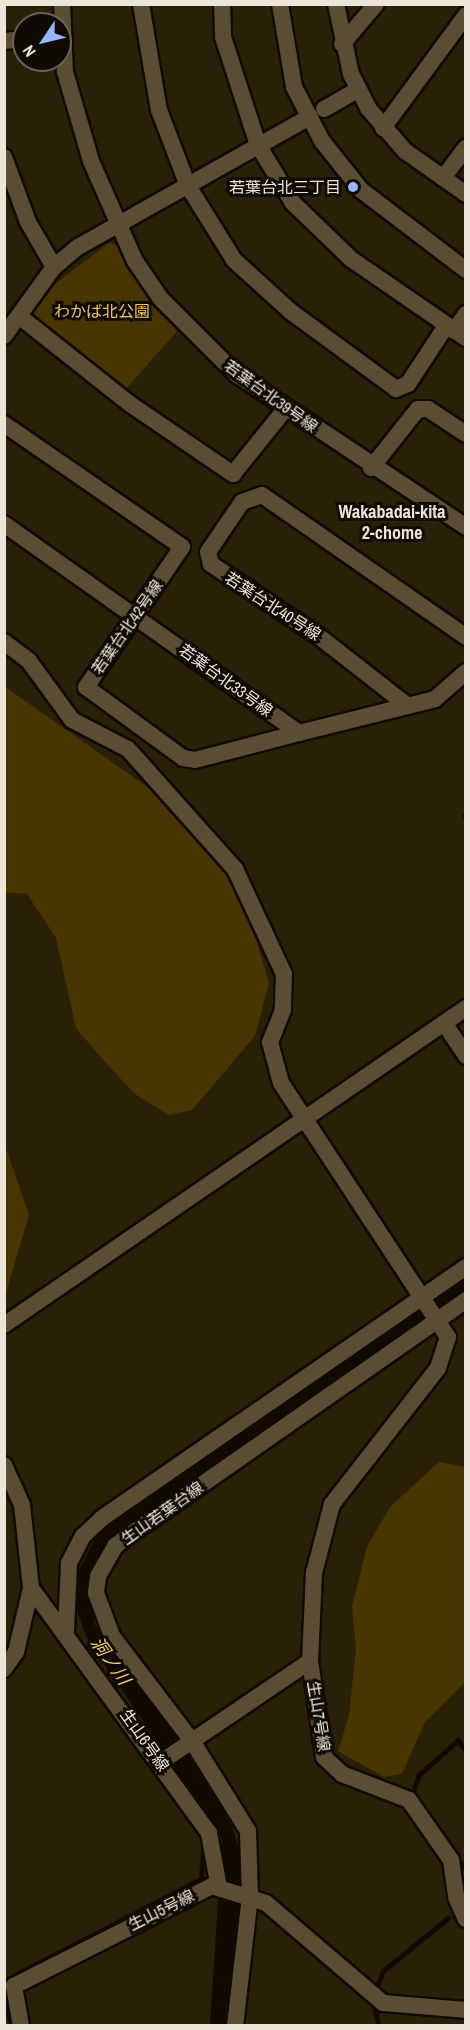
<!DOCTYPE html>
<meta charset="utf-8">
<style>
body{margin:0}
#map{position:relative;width:470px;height:2030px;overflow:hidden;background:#2a2007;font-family:"Archivo Narrow","Noto Sans JP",sans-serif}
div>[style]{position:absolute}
.green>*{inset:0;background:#483602}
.water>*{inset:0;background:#120900}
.stream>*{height:4.5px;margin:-2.25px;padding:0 2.25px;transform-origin:2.25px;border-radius:2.25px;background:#120900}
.roads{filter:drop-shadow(2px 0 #130900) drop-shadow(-2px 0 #130900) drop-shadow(0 2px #130900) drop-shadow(0 -2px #130900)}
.minor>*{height:16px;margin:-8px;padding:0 8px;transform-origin:8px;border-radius:8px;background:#594e34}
.tertiary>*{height:16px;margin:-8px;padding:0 8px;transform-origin:8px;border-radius:8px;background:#594e34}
.dots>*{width:16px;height:16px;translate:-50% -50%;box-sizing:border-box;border:3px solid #0f0b03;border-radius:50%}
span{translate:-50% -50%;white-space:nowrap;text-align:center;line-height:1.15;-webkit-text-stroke:6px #0f0b03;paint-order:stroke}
.poi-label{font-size:16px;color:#ede6d8}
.right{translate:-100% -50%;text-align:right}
.park-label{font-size:16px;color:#eec564}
.street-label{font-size:16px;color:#ede6d8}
.neighbourhood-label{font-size:18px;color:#ede6d8;font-weight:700}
.water-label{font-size:18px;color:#f4cb6a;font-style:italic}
.frame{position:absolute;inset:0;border:6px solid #ede6d8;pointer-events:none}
.north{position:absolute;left:12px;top:12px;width:60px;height:60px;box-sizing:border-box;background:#0f0b03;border:2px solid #686358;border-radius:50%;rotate:235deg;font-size:16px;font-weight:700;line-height:24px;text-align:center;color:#ede6d8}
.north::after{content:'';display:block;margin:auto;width:21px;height:27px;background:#98b5fd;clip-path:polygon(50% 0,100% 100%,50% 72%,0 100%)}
</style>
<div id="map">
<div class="green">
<i style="clip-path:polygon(109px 243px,117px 245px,179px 329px,124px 391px,34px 321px,33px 312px,55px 284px)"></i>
<i style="clip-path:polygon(4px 686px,153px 791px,241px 888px,269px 983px,255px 1036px,192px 1110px,169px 1115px,136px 1095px,105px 1062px,76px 1028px,56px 938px,27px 894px,5px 892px)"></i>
<i style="clip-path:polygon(4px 1143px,29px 1215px,5px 1296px,4px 1296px)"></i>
<i style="clip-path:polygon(439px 1462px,465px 1467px,465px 1682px,425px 1722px,402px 1774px,384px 1777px,338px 1751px,349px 1715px,356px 1650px,352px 1606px,367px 1547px,390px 1507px)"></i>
</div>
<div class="water">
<i style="clip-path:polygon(465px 1277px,465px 1293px,114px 1535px,88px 1585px,95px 1625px,200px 1769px,232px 1827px,245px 1866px,225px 2025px,210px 2025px,222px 1839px,87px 1638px,76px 1608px,76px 1575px,102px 1526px)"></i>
</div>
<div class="stream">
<i style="left:465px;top:815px;width:3px;rotate:72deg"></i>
<i style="left:458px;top:1740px;width:14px;rotate:54deg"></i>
<i style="left:412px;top:1795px;width:21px;rotate:-71deg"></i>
<i style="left:419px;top:1775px;width:51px;rotate:-41.8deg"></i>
<i style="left:460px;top:1869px;width:10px;rotate:-53deg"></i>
<i style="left:13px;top:1976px;width:212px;rotate:-27.3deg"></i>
<i style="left:201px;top:1879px;width:30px;rotate:-86deg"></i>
<i style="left:378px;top:1984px;width:14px;rotate:-69deg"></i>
<i style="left:383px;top:1971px;width:84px;rotate:-39.2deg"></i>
<i style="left:4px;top:1999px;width:28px;rotate:72deg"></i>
<i style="left:375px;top:2009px;width:17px;rotate:77deg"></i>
</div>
<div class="roads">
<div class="minor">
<i style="left:62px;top:4px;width:68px;rotate:87.5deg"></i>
<i style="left:65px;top:72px;width:93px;rotate:73.7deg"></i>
<i style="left:91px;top:161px;width:109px;rotate:66.3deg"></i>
<i style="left:135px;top:261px;width:46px;rotate:55.6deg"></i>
<i style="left:161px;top:299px;width:106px;rotate:45deg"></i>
<i style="left:236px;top:374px;width:276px;rotate:33.6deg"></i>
<i style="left:141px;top:4px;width:108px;rotate:80.4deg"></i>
<i style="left:159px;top:110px;width:81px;rotate:69.1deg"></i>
<i style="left:188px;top:186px;width:87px;rotate:58.1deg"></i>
<i style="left:234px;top:260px;width:76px;rotate:42.3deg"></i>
<i style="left:290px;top:311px;width:132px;rotate:36.3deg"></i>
<i style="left:396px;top:389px;width:13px;rotate:-23deg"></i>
<i style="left:408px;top:384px;width:69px;rotate:-56.8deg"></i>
<i style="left:222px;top:4px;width:33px;rotate:88deg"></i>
<i style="left:223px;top:37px;width:114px;rotate:72deg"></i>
<i style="left:258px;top:145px;width:68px;rotate:58.9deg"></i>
<i style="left:293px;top:203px;width:81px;rotate:44deg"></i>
<i style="left:351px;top:259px;width:140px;rotate:34.5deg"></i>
<i style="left:336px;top:4px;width:72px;rotate:77.9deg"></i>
<i style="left:351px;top:74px;width:38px;rotate:63deg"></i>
<i style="left:368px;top:108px;width:57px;rotate:49.3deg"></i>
<i style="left:405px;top:151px;width:75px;rotate:35.2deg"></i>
<i style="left:4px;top:41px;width:20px;rotate:-6deg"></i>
<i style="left:342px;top:44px;width:52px;rotate:-49.6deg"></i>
<i style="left:324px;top:109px;width:40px;rotate:-29.7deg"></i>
<i style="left:383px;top:128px;width:140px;rotate:-53.7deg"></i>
<i style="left:4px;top:157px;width:69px;rotate:69.7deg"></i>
<i style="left:28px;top:222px;width:52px;rotate:60deg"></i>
<i style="left:443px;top:178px;width:38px;rotate:-53deg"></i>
<i style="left:19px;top:316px;width:142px;rotate:38.4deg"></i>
<i style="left:130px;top:404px;width:125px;rotate:34.2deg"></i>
<i style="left:233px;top:474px;width:85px;rotate:-51.2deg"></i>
<i style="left:454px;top:331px;width:21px;rotate:-55deg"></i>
<i style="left:4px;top:336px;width:85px;rotate:-54.1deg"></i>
<i style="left:54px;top:267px;width:31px;rotate:-40deg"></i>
<i style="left:78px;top:247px;width:266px;rotate:-29.3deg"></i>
<i style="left:4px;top:424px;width:216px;rotate:34.6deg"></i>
<i style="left:182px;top:547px;width:170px;rotate:124.4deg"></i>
<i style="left:86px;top:687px;width:120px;rotate:36.2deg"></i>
<i style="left:183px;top:758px;width:12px;rotate:9deg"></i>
<i style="left:195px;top:760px;width:107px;rotate:-14.6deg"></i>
<i style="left:371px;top:468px;width:75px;rotate:-51.5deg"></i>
<i style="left:418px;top:409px;width:10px"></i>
<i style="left:428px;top:409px;width:45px;rotate:33.3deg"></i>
<i style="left:4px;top:524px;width:362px;rotate:35.3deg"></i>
<i style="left:299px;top:733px;width:140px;rotate:-14deg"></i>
<i style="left:435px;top:699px;width:41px;rotate:-41.1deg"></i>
<i style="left:4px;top:642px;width:31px;rotate:37deg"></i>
<i style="left:29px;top:661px;width:73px;rotate:53.9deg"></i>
<i style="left:72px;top:720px;width:63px;rotate:27.4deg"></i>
<i style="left:128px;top:749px;width:161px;rotate:48.3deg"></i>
<i style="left:235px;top:869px;width:116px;rotate:65deg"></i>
<i style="left:284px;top:974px;width:36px;rotate:92deg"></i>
<i style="left:283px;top:1010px;width:35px;rotate:112deg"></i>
<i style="left:270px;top:1042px;width:42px;rotate:75deg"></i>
<i style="left:281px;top:1083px;width:304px;rotate:56.7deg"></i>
<i style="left:448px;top:1337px;width:33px;rotate:108deg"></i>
<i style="left:438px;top:1368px;width:172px;rotate:127.9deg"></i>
<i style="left:332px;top:1504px;width:71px;rotate:104.6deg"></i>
<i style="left:314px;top:1573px;width:88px;rotate:92.6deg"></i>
<i style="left:408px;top:706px;width:115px;rotate:-142deg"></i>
<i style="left:317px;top:635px;width:128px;rotate:-146.2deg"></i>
<i style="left:211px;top:564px;width:12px;rotate:-104deg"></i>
<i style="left:208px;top:552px;width:60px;rotate:-55.8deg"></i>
<i style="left:242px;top:502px;width:21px;rotate:-19deg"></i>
<i style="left:262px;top:495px;width:249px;rotate:34.8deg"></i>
<i style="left:444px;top:1023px;width:40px;rotate:56deg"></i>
<i style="left:4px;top:1325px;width:560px;rotate:-34.46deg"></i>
<i style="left:4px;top:1465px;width:44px;rotate:65.8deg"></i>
<i style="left:22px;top:1505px;width:83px;rotate:83.8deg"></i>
<i style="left:66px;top:1631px;width:68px;rotate:-87.5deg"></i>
<i style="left:69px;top:1563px;width:30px;rotate:-63deg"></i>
<i style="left:83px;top:1536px;width:26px;rotate:-43deg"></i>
<i style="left:102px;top:1518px;width:442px;rotate:-34.6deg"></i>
<i style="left:4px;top:1669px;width:21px;rotate:-55deg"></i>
<i style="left:16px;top:1652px;width:66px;rotate:-76.8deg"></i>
<i style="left:31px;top:1588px;width:303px;rotate:54deg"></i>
<i style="left:209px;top:1833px;width:56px;rotate:79.7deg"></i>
<i style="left:161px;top:1762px;width:180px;rotate:-34.1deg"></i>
<i style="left:310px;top:1661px;width:97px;rotate:81.7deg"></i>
<i style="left:324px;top:1757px;width:25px;rotate:43deg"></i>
<i style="left:342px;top:1774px;width:72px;rotate:21.2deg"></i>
<i style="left:409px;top:1800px;width:73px;rotate:55deg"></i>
<i style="left:451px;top:1860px;width:37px;rotate:82deg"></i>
<i style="left:456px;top:1897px;width:24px;rotate:66deg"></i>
<i style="left:21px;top:2026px;width:41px;rotate:-99.9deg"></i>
<i style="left:14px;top:1986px;width:222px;rotate:-26.8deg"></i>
<i style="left:212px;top:1886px;width:57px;rotate:17.5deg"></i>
<i style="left:266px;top:1903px;width:154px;rotate:40.5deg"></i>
<i style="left:383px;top:2003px;width:83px;rotate:4.8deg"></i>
<i style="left:235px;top:2026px;width:131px;rotate:-83.4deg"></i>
<i style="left:250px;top:1896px;width:65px;rotate:-91.8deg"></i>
<i style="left:248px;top:1831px;width:106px;rotate:-121.9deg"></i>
<i style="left:192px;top:1741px;width:132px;rotate:-127.3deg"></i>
<i style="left:112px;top:1636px;width:46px;rotate:-110.4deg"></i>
<i style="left:96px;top:1593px;width:17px;rotate:-83deg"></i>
<i style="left:98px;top:1576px;width:34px;rotate:-60deg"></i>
<i style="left:115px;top:1546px;width:20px;rotate:-37deg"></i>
<i style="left:131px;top:1534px;width:409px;rotate:-34.9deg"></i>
</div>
<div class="tertiary">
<i style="left:280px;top:4px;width:84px;rotate:80.4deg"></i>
<i style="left:294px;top:87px;width:61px;rotate:62.6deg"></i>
<i style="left:322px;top:141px;width:63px;rotate:51.5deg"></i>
<i style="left:361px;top:190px;width:132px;rotate:37.3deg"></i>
</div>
</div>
<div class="dots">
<i style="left:353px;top:187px;background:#98b5fd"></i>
</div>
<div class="poi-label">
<span class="right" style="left:341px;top:187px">若葉台北三丁目</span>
</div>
<div class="park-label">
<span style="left:102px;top:311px">わかば北公園</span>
</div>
<div class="street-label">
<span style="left:271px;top:396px;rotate:36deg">若葉台北39号線</span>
<span style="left:273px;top:606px;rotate:33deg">若葉台北40号線</span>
<span style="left:127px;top:627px;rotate:-55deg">若葉台北42号線</span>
<span style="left:226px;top:680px;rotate:36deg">若葉台北33号線</span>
<span style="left:162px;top:1513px;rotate:-35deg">生山若葉台線</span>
<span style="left:319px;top:1716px;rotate:81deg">生山7号線</span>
<span style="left:145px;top:1740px;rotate:55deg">生山6号線</span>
<span style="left:161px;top:1910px;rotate:-26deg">生山5号線</span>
</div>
<div class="neighbourhood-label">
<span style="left:392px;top:523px">Wakabadai-kita<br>2-chome</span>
</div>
<div class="water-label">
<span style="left:110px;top:1661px;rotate:55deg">洞ノ川</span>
</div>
<div class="frame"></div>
<div class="north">N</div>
</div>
